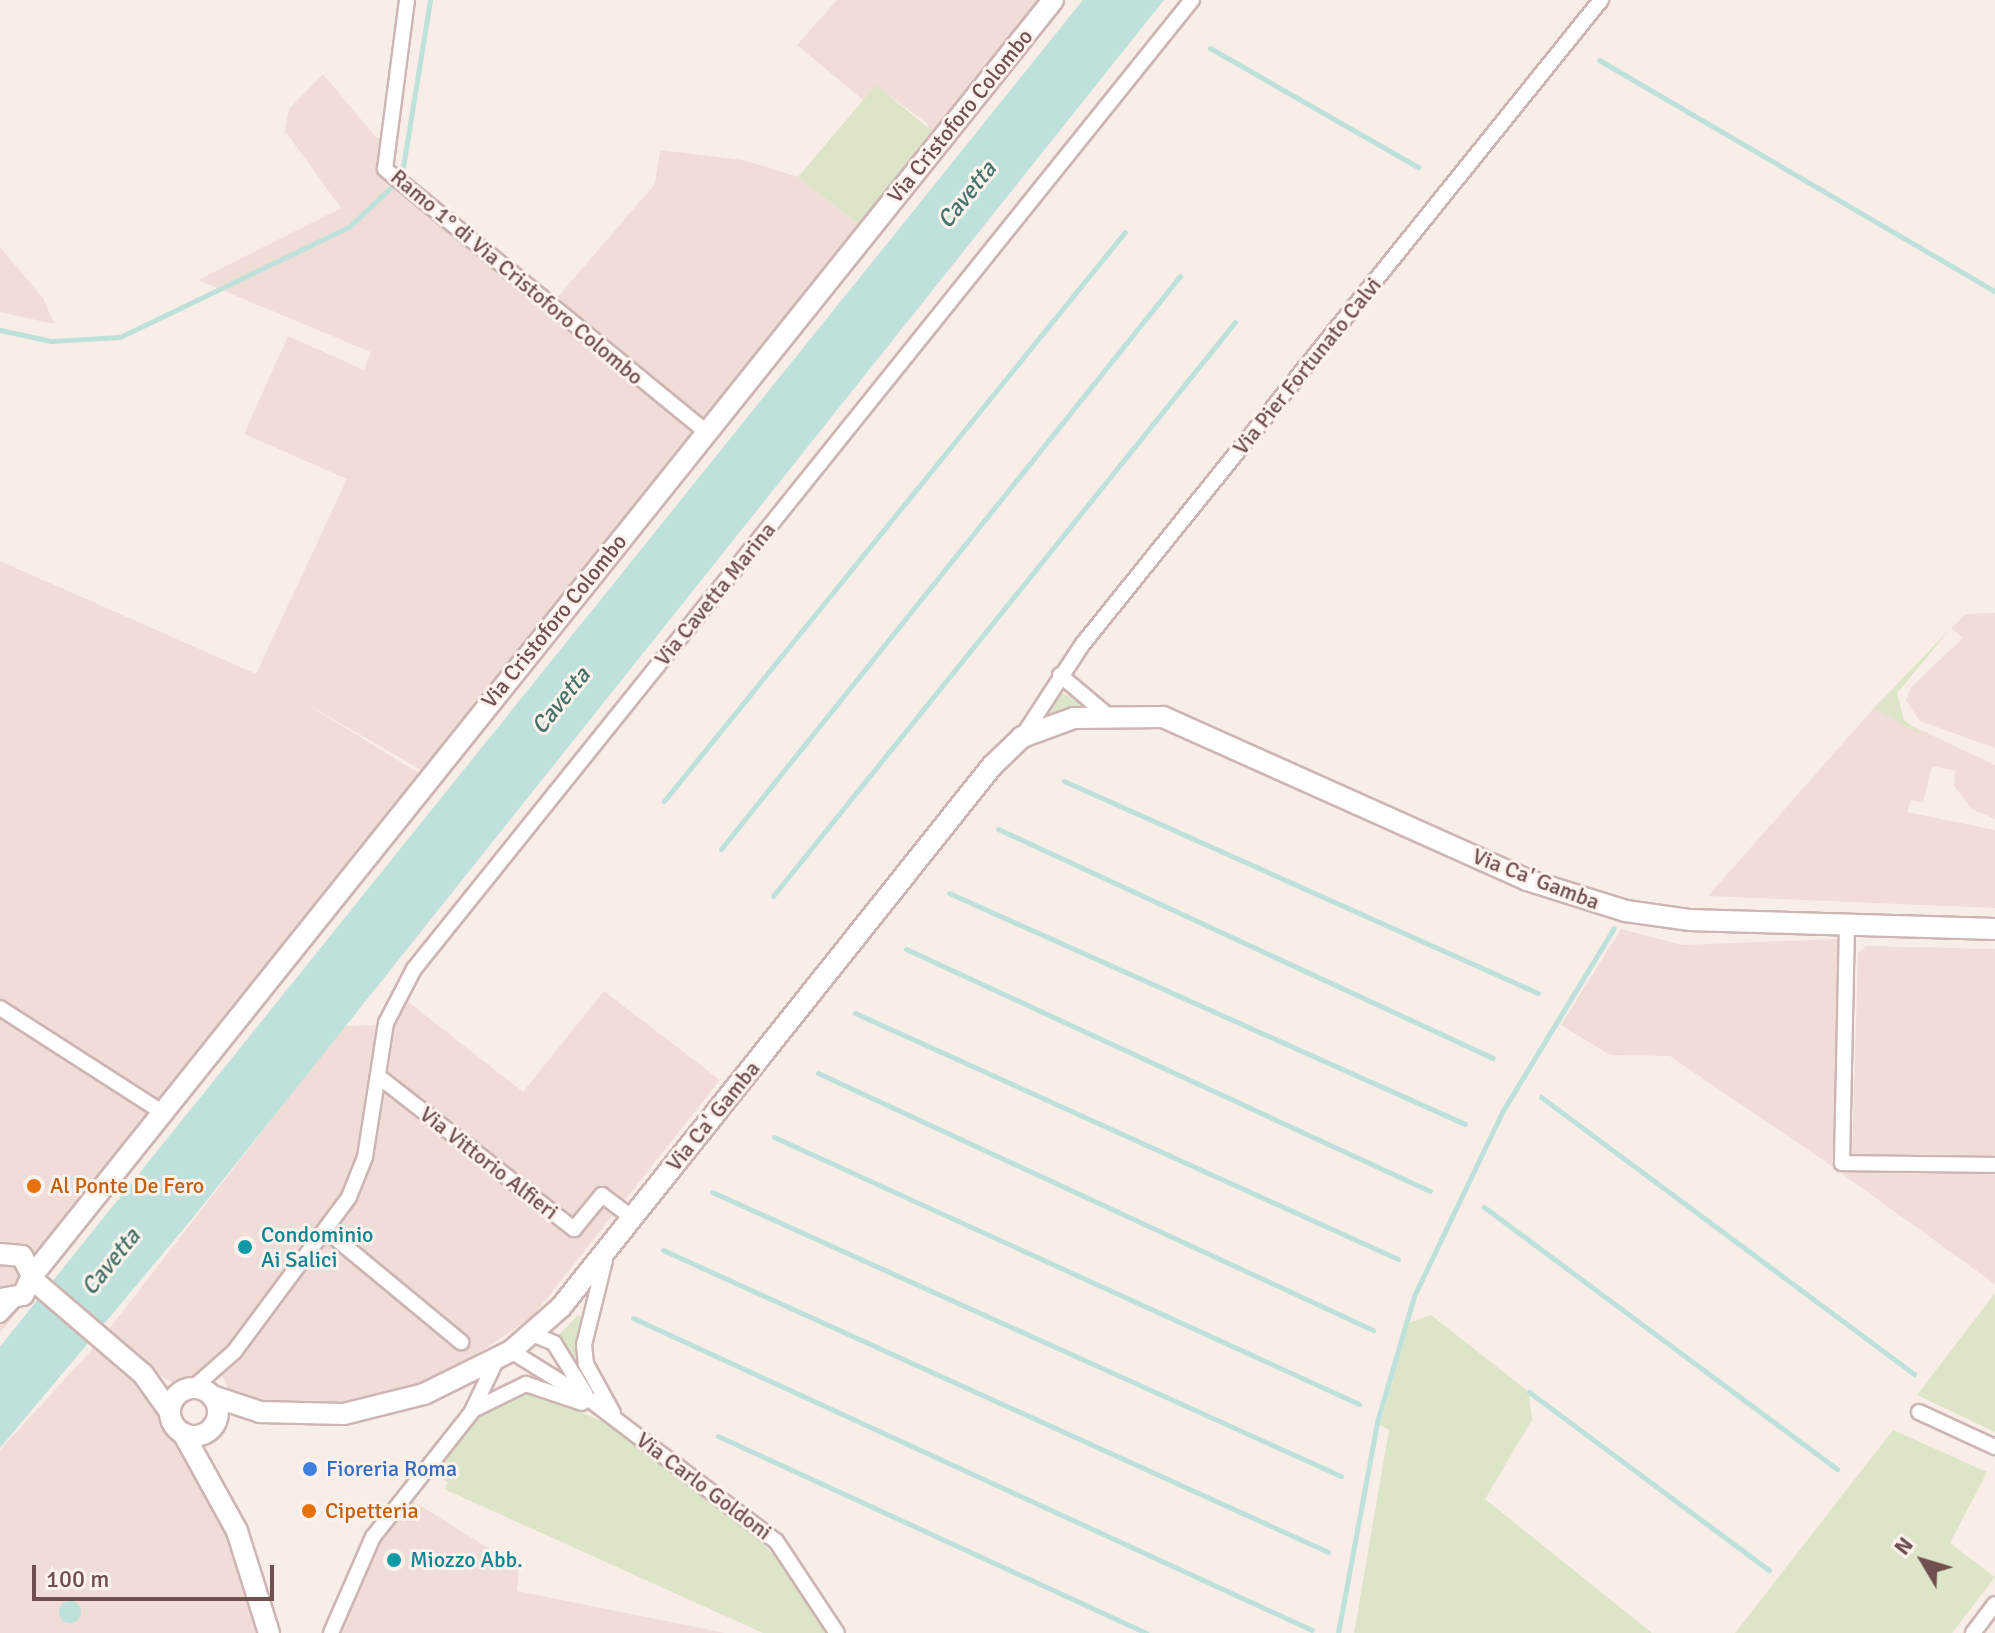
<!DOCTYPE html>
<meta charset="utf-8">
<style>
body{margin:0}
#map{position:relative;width:1995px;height:1633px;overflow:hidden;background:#f9ede8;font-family:Signika,sans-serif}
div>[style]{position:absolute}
.residential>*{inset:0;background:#f0ddd7}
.green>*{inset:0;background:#dde5c8}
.water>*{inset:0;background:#bee1db}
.round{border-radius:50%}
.stream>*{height:5px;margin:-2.5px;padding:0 2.5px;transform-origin:2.5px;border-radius:2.5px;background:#bee1db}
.roads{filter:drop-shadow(2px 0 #ccb5b2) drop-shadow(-2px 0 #ccb5b2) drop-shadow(0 2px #ccb5b2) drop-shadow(0 -2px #ccb5b2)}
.street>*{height:14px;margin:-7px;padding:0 7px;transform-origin:7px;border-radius:7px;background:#fff}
.secondary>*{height:20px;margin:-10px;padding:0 10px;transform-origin:10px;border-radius:10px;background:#fff}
.secondary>.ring{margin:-10px;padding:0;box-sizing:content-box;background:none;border:20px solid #fff;border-radius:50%}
.dots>*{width:22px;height:22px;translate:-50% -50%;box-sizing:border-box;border:4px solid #fdf2ed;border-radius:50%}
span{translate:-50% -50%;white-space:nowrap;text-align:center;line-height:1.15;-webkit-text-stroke:6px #fdf2ed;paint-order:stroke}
.street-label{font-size:22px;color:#70504f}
.food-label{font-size:22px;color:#c56008}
.left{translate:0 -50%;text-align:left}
.culture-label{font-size:22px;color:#0d838f}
.shop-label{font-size:22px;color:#366cbe}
.water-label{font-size:24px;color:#45736c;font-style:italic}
.north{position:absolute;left:1883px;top:1521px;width:80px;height:80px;-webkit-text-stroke:6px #fdf2ed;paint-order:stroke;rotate:308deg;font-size:22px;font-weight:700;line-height:32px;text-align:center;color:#70504f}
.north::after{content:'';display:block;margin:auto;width:28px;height:36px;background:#70504f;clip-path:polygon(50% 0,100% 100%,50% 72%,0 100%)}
.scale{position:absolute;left:32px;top:1565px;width:242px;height:36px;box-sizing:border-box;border:4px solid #70504f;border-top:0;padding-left:10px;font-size:24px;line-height:28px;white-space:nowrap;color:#70504f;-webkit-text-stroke:6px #fdf2ed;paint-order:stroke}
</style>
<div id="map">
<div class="residential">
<i style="clip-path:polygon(837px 0,1053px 0,934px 150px,927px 123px,876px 86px,863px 100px,797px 45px)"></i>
<i style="clip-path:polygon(323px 74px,375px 136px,388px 142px,385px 169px,550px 306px,655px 184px,660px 150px,743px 160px,798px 177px,861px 226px,430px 775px,305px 703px,438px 785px,0 1333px,0 561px,256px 674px,347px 479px,244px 434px,288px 336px,364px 370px,371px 352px,198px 280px,341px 208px,285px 131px,289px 109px)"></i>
<i style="clip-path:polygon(0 247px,43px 298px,54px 324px,0 312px)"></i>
<i style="clip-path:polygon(1995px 613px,1995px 748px,1920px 721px,1906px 701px,1911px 687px,1963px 638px,1951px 628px,1966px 614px)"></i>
<i style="clip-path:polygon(1874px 708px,1995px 765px,1995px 819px,1972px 809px,1954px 786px,1955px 771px,1932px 766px,1923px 803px,1911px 800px,1907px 812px,1995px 830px,1995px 908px,1708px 896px)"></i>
<i style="clip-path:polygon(1621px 929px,1682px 945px,1838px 939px,1833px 1167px,1670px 1056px,1610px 1055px,1561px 1025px)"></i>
<i style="clip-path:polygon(1866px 946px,1995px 949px,1995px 1155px,1852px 1154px,1858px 953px)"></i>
<i style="clip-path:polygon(604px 991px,720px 1080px,532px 1317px,445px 1375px,397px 1393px,348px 1405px,233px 1398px,219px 1369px,349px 1197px,398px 994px,523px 1092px)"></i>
<i style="clip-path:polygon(383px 1025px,364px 1139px,336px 1212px,206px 1376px,183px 1388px,104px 1345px,156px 1408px,216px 1504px,260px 1633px,0 1633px,0 1450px,99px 1342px,344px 1026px)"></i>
<i style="clip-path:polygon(1841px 1173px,1995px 1174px,1995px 1284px)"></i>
<i style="clip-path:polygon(403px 1495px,519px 1567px,517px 1591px,725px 1633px,331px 1633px,347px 1588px)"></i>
</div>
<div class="green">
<i style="clip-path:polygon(876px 85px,936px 134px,861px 226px,798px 177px)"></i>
<i style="clip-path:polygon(1951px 628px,1897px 693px,1904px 720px,1925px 737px,1874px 708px)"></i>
<i style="clip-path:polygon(1062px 693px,1083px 704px,1045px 715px,1053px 699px)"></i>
<i style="clip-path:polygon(1995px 1293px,1995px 1432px,1917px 1395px)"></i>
<i style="clip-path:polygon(578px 1315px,582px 1316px,583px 1376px,557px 1337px)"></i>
<i style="clip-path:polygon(1431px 1315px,1529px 1392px,1532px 1420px,1485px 1499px,1652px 1633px,1354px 1633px,1389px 1430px,1380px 1425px,1409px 1323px)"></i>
<i style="clip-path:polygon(530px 1391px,611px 1425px,749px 1529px,788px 1570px,828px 1633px,763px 1633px,444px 1489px,448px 1483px,435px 1473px,474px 1421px,502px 1395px)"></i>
<i style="clip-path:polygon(1893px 1430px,1987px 1472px,1950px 1543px,1995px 1577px,1952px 1633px,1735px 1633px)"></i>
</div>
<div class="water">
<i style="clip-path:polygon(1083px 0,1164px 0,191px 1220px,0 1448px,0 1347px,10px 1334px)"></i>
<i class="round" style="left:59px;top:1601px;width:22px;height:22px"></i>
</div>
<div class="stream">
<i style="left:1210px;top:48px;width:240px;rotate:29.8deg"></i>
<i style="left:1599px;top:60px;width:458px;rotate:30.3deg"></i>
<i style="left:403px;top:167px;width:169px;rotate:-80.8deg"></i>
<i style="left:0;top:330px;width:52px;rotate:12.2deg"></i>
<i style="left:51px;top:341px;width:69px;rotate:-3.3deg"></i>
<i style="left:120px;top:337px;width:254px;rotate:-25.7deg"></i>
<i style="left:349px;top:227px;width:57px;rotate:-43.6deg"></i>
<i style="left:1064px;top:781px;width:519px;rotate:24.1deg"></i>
<i style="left:664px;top:801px;width:732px;rotate:-50.99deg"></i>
<i style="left:998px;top:829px;width:545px;rotate:24.83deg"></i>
<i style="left:721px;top:849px;width:734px;rotate:-51.3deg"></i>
<i style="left:949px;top:893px;width:565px;rotate:24.12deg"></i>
<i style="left:773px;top:896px;width:737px;rotate:-51.17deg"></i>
<i style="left:906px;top:949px;width:577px;rotate:24.79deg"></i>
<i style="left:855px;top:1013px;width:596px;rotate:24.37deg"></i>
<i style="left:818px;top:1073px;width:612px;rotate:24.85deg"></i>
<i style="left:1541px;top:1097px;width:465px;rotate:36.6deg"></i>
<i style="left:774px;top:1137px;width:643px;rotate:24.53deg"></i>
<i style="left:712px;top:1192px;width:690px;rotate:24.3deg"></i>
<i style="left:1484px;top:1207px;width:440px;rotate:36.6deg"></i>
<i style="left:663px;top:1250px;width:730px;rotate:24.42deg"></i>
<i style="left:633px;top:1318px;width:747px;rotate:24.68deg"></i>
<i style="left:1529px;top:1392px;width:299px;rotate:36.6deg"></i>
<i style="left:718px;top:1436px;width:472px;rotate:24.7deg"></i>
<i style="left:1338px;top:1633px;width:215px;rotate:-79.5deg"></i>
<i style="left:1377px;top:1422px;width:131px;rotate:-73.6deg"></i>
<i style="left:1414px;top:1296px;width:204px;rotate:-64.4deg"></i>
<i style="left:1502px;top:1112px;width:215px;rotate:-58.7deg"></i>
</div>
<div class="roads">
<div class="street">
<i style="left:407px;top:0;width:170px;rotate:97.4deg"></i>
<i style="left:385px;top:169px;width:415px;rotate:39.3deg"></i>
<i style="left:1060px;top:675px;width:59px;rotate:40.2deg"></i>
<i style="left:1022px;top:737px;width:110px;rotate:-56.9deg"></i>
<i style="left:1082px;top:645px;width:828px;rotate:-51.18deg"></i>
<i style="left:1847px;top:923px;width:240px;rotate:91.2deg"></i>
<i style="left:1842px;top:1163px;width:153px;rotate:0.7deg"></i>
<i style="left:0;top:1008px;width:193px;rotate:32.7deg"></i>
<i style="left:378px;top:1076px;width:249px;rotate:38deg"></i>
<i style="left:574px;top:1229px;width:44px;rotate:-50.5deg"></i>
<i style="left:602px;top:1195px;width:36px;rotate:37deg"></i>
<i style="left:328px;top:1232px;width:173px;rotate:39.6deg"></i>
<i style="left:605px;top:1260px;width:88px;rotate:103.9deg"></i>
<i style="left:584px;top:1345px;width:19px;rotate:84deg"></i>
<i style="left:586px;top:1364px;width:56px;rotate:61.1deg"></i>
<i style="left:0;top:1315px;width:21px;rotate:-47deg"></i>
<i style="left:532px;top:1334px;width:24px;rotate:22deg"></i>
<i style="left:554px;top:1343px;width:59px;rotate:58.2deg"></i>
<i style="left:511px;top:1351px;width:93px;rotate:31.8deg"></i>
<i style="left:590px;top:1400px;width:233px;rotate:37.2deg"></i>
<i style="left:776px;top:1541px;width:110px;rotate:56.5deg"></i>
<i style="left:193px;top:1388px;width:55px;rotate:-41.3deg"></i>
<i style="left:234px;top:1352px;width:193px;rotate:-53.4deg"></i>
<i style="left:349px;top:1197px;width:43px;rotate:-68.2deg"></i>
<i style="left:365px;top:1157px;width:136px;rotate:-81.1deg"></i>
<i style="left:386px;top:1023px;width:61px;rotate:-62.6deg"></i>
<i style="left:414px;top:969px;width:1243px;rotate:-51.24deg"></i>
<i style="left:477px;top:1408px;width:55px;rotate:-26.1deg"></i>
<i style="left:526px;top:1384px;width:59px;rotate:18.7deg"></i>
<i style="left:1919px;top:1412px;width:84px;rotate:24.7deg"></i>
<i style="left:331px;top:1633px;width:105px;rotate:-66.4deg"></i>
<i style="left:373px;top:1537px;width:158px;rotate:-51.7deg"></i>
<i style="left:471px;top:1413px;width:60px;rotate:-64.3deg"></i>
<i style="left:1973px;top:1633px;width:36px;rotate:-53deg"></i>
</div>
<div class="secondary">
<i style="left:0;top:1254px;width:22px;rotate:5deg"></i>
<i style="left:22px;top:1256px;width:22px;rotate:63deg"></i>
<i style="left:32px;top:1276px;width:21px;rotate:115deg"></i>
<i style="left:23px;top:1295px;width:23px;rotate:170deg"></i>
<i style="left:32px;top:1276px;width:1634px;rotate:-51.33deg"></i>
<i style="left:32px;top:1279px;width:146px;rotate:40.6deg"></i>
<i style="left:143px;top:1374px;width:47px;rotate:54.6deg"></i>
<i class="ring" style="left:170px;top:1388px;width:28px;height:28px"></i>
<i style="left:212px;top:1396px;width:51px;rotate:18.4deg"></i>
<i style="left:260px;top:1412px;width:84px;rotate:1.4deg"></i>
<i style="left:344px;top:1414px;width:82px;rotate:-14deg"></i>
<i style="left:424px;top:1394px;width:97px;rotate:-26.3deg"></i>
<i style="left:511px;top:1351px;width:67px;rotate:-41.3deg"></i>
<i style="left:561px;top:1307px;width:692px;rotate:-51.46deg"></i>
<i style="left:992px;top:766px;width:42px;rotate:-44deg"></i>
<i style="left:1022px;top:737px;width:55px;rotate:-20.1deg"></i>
<i style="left:1074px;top:718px;width:89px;rotate:-0.6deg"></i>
<i style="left:1163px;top:717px;width:399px;rotate:24.1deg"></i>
<i style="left:1527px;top:880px;width:104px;rotate:17.4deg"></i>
<i style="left:1626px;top:911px;width:65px;rotate:8deg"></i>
<i style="left:1690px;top:920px;width:305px;rotate:1.7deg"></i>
<i style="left:183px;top:1433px;width:112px;rotate:61.1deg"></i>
<i style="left:237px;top:1531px;width:107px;rotate:72.6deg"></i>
</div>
</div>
<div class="dots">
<i style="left:34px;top:1186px;background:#e8710a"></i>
<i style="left:245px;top:1247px;background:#0f9aa8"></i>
<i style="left:310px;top:1469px;background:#3f7fe0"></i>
<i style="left:309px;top:1511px;background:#e8710a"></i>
<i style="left:394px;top:1560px;background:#0f9aa8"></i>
</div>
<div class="street-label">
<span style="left:960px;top:116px;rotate:-51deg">Via Cristoforo Colombo</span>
<span style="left:517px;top:277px;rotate:40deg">Ramo 1° di Via Cristoforo Colombo</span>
<span style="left:1307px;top:366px;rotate:-51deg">Via Pier Fortunato Calvi</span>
<span style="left:715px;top:594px;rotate:-51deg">Via Cavetta Marina</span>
<span style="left:554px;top:621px;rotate:-51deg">Via Cristoforo Colombo</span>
<span style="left:1536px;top:879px;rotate:21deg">Via Ca' Gamba</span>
<span style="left:713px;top:1116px;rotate:-51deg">Via Ca' Gamba</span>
<span style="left:489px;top:1163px;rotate:38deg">Via Vittorio Alfieri</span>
<span style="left:704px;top:1486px;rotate:37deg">Via Carlo Goldoni</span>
</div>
<div class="food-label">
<span class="left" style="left:50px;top:1186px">Al Ponte De Fero</span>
<span class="left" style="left:325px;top:1511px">Cipetteria</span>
</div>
<div class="culture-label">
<span class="left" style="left:261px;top:1247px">Condominio<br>Ai Salici</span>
<span class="left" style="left:410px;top:1560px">Miozzo Abb.</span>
</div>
<div class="shop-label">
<span class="left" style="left:326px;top:1469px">Fioreria Roma</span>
</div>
<div class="water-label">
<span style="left:967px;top:195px;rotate:-51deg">Cavetta</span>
<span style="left:561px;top:701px;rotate:-51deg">Cavetta</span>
<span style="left:111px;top:1262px;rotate:-51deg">Cavetta</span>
</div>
<div class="north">N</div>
<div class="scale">100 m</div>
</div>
